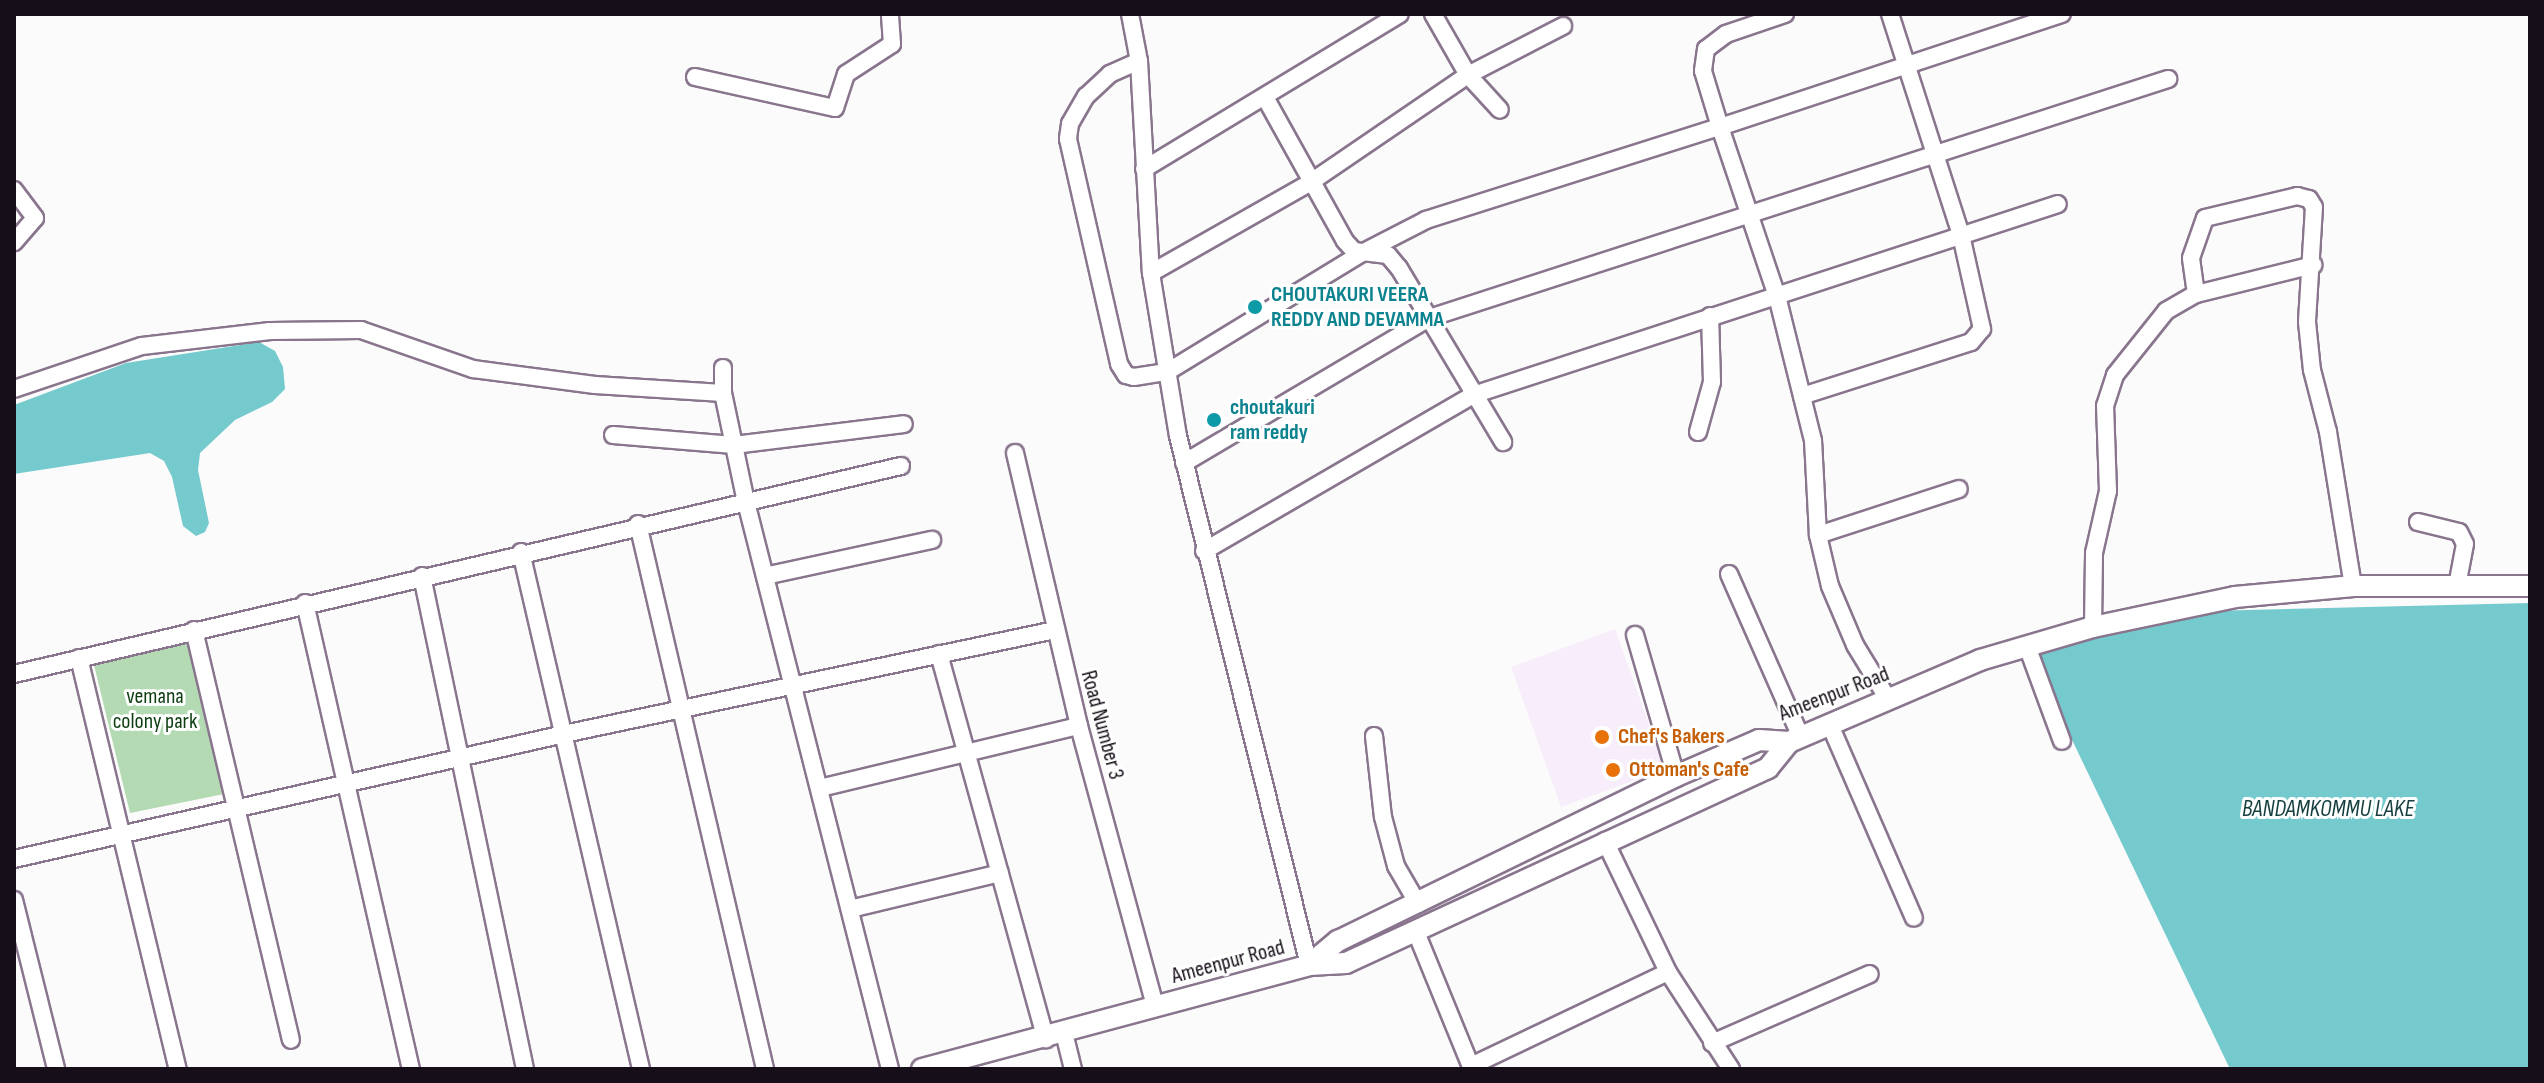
<!DOCTYPE html>
<style>
body{margin:0}
#map{position:relative;width:2544px;height:1083px;overflow:hidden;background:#fbfbfb;font-family:"Sofia Sans Condensed",sans-serif}
div>[style]{position:absolute}
.built>*{inset:0;background:#f8edfa}
.green>*{inset:0;background:#b4dab3}
.water>*{inset:0;background:#74cacd}
.roads{filter:drop-shadow(2px 0 #89758d) drop-shadow(-2px 0 #89758d) drop-shadow(0 2px #89758d) drop-shadow(0 -2px #89758d)}
.minor>*{height:16px;margin:-8px;padding:0 8px;transform-origin:8px;border-radius:8px;background:#fff}
.tertiary>*{height:20px;margin:-10px;padding:0 10px;transform-origin:10px;border-radius:10px;background:#fff}
.dots>*{width:22px;height:22px;translate:-50% -50%;box-sizing:border-box;border:4px solid #fff;border-radius:50%}
span{translate:-50% -50%;white-space:nowrap;text-align:center;line-height:1.15;-webkit-text-stroke:6px #fff;paint-order:stroke}
.culture-label{font-size:22px;color:#0d838f;font-weight:700}
.left{translate:0 -50%;text-align:left}
.street-label{font-size:22px;color:#160e18}
.park-label{font-size:22px;color:#0c3e10}
.food-label{font-size:22px;color:#c56008;font-weight:700}
.water-label{font-size:24px;color:#143e3f;font-style:italic}
.frame{position:absolute;inset:0;border:16px solid #160e18;pointer-events:none}
</style>
<div id="map">
<div class="built">
<i style="clip-path:polygon(1615px 629px,1665px 769px,1561px 807px,1511px 667px)"></i>
</div>
<div class="green">
<i style="clip-path:polygon(188px 634px,224px 794px,130px 813px,94px 665px)"></i>
</div>
<div class="water">
<i style="clip-path:polygon(259px 342px,275px 351px,283px 367px,285px 389px,272px 402px,235px 420px,200px 453px,198px 470px,209px 523px,205px 532px,196px 536px,183px 526px,172px 477px,164px 461px,150px 453px,14px 474px,14px 405px,126px 363px)"></i>
<i style="clip-path:polygon(2530px 603px,2530px 1069px,2230px 1069px,2027px 646px,2167px 612px)"></i>
</div>
<div class="roads">
<div class="minor">
<i style="left:1130px;top:14px;width:48px;rotate:79.2deg"></i>
<i style="left:1139px;top:61px;width:212px;rotate:86.8deg"></i>
<i style="left:1151px;top:273px;width:165px;rotate:80.6deg"></i>
<i style="left:1178px;top:436px;width:545px;rotate:76.09deg"></i>
<i style="left:1433px;top:14px;width:70px;rotate:60.2deg"></i>
<i style="left:1468px;top:75px;width:47px;rotate:47.6deg"></i>
<i style="left:1785px;top:14px;width:62px;rotate:161.3deg"></i>
<i style="left:1726px;top:34px;width:25px;rotate:143deg"></i>
<i style="left:1706px;top:49px;width:22px;rotate:98deg"></i>
<i style="left:1703px;top:71px;width:59px;rotate:73.1deg"></i>
<i style="left:1720px;top:127px;width:360px;rotate:-18.3deg"></i>
<i style="left:1139px;top:61px;width:32px;rotate:156deg"></i>
<i style="left:1110px;top:74px;width:33px;rotate:137deg"></i>
<i style="left:1086px;top:96px;width:32px;rotate:120deg"></i>
<i style="left:1070px;top:124px;width:15px;rotate:98deg"></i>
<i style="left:1068px;top:139px;width:231px;rotate:77.2deg"></i>
<i style="left:1119px;top:364px;width:13px;rotate:58deg"></i>
<i style="left:1126px;top:375px;width:8px;rotate:14deg"></i>
<i style="left:1134px;top:377px;width:33px;rotate:-9deg"></i>
<i style="left:1167px;top:372px;width:228px;rotate:-31.4deg"></i>
<i style="left:1362px;top:253px;width:72px;rotate:-27.3deg"></i>
<i style="left:1426px;top:220px;width:308px;rotate:-17.6deg"></i>
<i style="left:1720px;top:127px;width:178px;rotate:71.4deg"></i>
<i style="left:1777px;top:296px;width:148px;rotate:76deg"></i>
<i style="left:1813px;top:440px;width:95px;rotate:87deg"></i>
<i style="left:1818px;top:535px;width:52px;rotate:76.8deg"></i>
<i style="left:1830px;top:586px;width:64px;rotate:67deg"></i>
<i style="left:1855px;top:645px;width:63px;rotate:58.6deg"></i>
<i style="left:695px;top:77px;width:143px;rotate:12.5deg"></i>
<i style="left:835px;top:108px;width:36px;rotate:-72deg"></i>
<i style="left:846px;top:74px;width:55px;rotate:-33.1deg"></i>
<i style="left:892px;top:44px;width:30px;rotate:-94deg"></i>
<i style="left:1266px;top:99px;width:162px;rotate:60.9deg"></i>
<i style="left:1345px;top:241px;width:13px;rotate:48deg"></i>
<i style="left:1354px;top:251px;width:34px;rotate:7deg"></i>
<i style="left:1388px;top:255px;width:17px;rotate:50deg"></i>
<i style="left:1399px;top:268px;width:203px;rotate:59.1deg"></i>
<i style="left:1144px;top:169px;width:299px;rotate:-31.2deg"></i>
<i style="left:14px;top:190px;width:35px;rotate:53deg"></i>
<i style="left:35px;top:218px;width:32px;rotate:131deg"></i>
<i style="left:1151px;top:273px;width:184px;rotate:-29.6deg"></i>
<i style="left:1311px;top:182px;width:190px;rotate:-34.3deg"></i>
<i style="left:1468px;top:75px;width:107px;rotate:-27.3deg"></i>
<i style="left:2196px;top:294px;width:36px;rotate:-98deg"></i>
<i style="left:2191px;top:258px;width:42px;rotate:-70.7deg"></i>
<i style="left:2205px;top:218px;width:95px;rotate:-13.4deg"></i>
<i style="left:2297px;top:196px;width:12px;rotate:14deg"></i>
<i style="left:2309px;top:199px;width:9px;rotate:58deg"></i>
<i style="left:2314px;top:207px;width:115px;rotate:93.5deg"></i>
<i style="left:2307px;top:322px;width:48px;rotate:84.1deg"></i>
<i style="left:2312px;top:370px;width:64px;rotate:75.5deg"></i>
<i style="left:2328px;top:432px;width:156px;rotate:80.8deg"></i>
<i style="left:723px;top:368px;width:25px;rotate:90deg"></i>
<i style="left:723px;top:393px;width:111px;rotate:78.1deg"></i>
<i style="left:746px;top:502px;width:585px;rotate:75.75deg"></i>
<i style="left:14px;top:389px;width:135px;rotate:-18.6deg"></i>
<i style="left:142px;top:346px;width:129px;rotate:-6.7deg"></i>
<i style="left:270px;top:331px;width:91px;rotate:-0.6deg"></i>
<i style="left:361px;top:330px;width:119px;rotate:19.2deg"></i>
<i style="left:473px;top:369px;width:123px;rotate:7.5deg"></i>
<i style="left:595px;top:385px;width:128px;rotate:3.6deg"></i>
<i style="left:1802px;top:396px;width:177px;rotate:-17.7deg"></i>
<i style="left:1971px;top:342px;width:17px;rotate:-50deg"></i>
<i style="left:1982px;top:329px;width:96px;rotate:-102.6deg"></i>
<i style="left:1961px;top:235px;width:232px;rotate:-107.8deg"></i>
<i style="left:1698px;top:432px;width:52px;rotate:-74.4deg"></i>
<i style="left:1712px;top:382px;width:66px;rotate:-91.7deg"></i>
<i style="left:613px;top:435px;width:121px;rotate:4.7deg"></i>
<i style="left:734px;top:445px;width:171px;rotate:-7deg"></i>
<i style="left:1015px;top:453px;width:280px;rotate:76.8deg"></i>
<i style="left:1079px;top:726px;width:289px;rotate:74.8deg"></i>
<i style="left:1184px;top:463px;width:285px;rotate:-30.6deg"></i>
<i style="left:1429px;top:318px;width:777px;rotate:-17.92deg"></i>
<i style="left:2418px;top:522px;width:42px;rotate:13.7deg"></i>
<i style="left:2459px;top:532px;width:13px;rotate:63deg"></i>
<i style="left:2465px;top:544px;width:43px;rotate:100.8deg"></i>
<i style="left:638px;top:524px;width:560px;rotate:76.88deg"></i>
<i style="left:1818px;top:535px;width:148px;rotate:-18.1deg"></i>
<i style="left:1204px;top:551px;width:311px;rotate:-30.1deg"></i>
<i style="left:1473px;top:395px;width:615px;rotate:-18.08deg"></i>
<i style="left:521px;top:552px;width:531px;rotate:76.93deg"></i>
<i style="left:1729px;top:574px;width:178px;rotate:66.2deg"></i>
<i style="left:422px;top:576px;width:504px;rotate:78.2deg"></i>
<i style="left:765px;top:576px;width:171px;rotate:-12.2deg"></i>
<i style="left:305px;top:603px;width:478px;rotate:77.2deg"></i>
<i style="left:2093px;top:627px;width:74px;rotate:-89.2deg"></i>
<i style="left:2094px;top:553px;width:64px;rotate:-77.3deg"></i>
<i style="left:2108px;top:491px;width:85px;rotate:-92deg"></i>
<i style="left:2105px;top:406px;width:33px;rotate:-72deg"></i>
<i style="left:2115px;top:375px;width:82px;rotate:-51.4deg"></i>
<i style="left:2166px;top:311px;width:34px;rotate:-30deg"></i>
<i style="left:2196px;top:294px;width:121px;rotate:-13.9deg"></i>
<i style="left:194px;top:630px;width:421px;rotate:76.7deg"></i>
<i style="left:1635px;top:635px;width:147px;rotate:73.8deg"></i>
<i style="left:2027px;top:646px;width:101px;rotate:69.8deg"></i>
<i style="left:939px;top:654px;width:400px;rotate:74.5deg"></i>
<i style="left:79px;top:658px;width:423px;rotate:76.5deg"></i>
<i style="left:14px;top:674px;width:911px;rotate:-13.2deg"></i>
<i style="left:1830px;top:725px;width:210px;rotate:66.5deg"></i>
<i style="left:1374px;top:736px;width:81px;rotate:83.7deg"></i>
<i style="left:1383px;top:817px;width:51px;rotate:75.1deg"></i>
<i style="left:1396px;top:866px;width:44px;rotate:59.9deg"></i>
<i style="left:820px;top:788px;width:266px;rotate:-13.5deg"></i>
<i style="left:1605px;top:841px;width:145px;rotate:64.3deg"></i>
<i style="left:1668px;top:972px;width:116px;rotate:57deg"></i>
<i style="left:14px;top:859px;width:564px;rotate:-12.8deg"></i>
<i style="left:564px;top:734px;width:502px;rotate:-11.96deg"></i>
<i style="left:14px;top:900px;width:174px;rotate:76deg"></i>
<i style="left:850px;top:909px;width:154px;rotate:-13.5deg"></i>
<i style="left:1416px;top:932px;width:148px;rotate:67.8deg"></i>
<i style="left:1064px;top:1033px;width:37px;rotate:76deg"></i>
<i style="left:1712px;top:1043px;width:172px;rotate:-23.6deg"></i>
<i style="left:1471px;top:1066px;width:218px;rotate:-25.5deg"></i>
</div>
<div class="tertiary">
<i style="left:1309px;top:965px;width:37px;rotate:-3deg"></i>
<i style="left:1346px;top:963px;width:465px;rotate:-24.8deg"></i>
<i style="left:1768px;top:768px;width:33px;rotate:-51deg"></i>
<i style="left:922px;top:1069px;width:401px;rotate:-15deg"></i>
<i style="left:1309px;top:965px;width:38px;rotate:-40deg"></i>
<i style="left:1338px;top:941px;width:376px;rotate:-26deg"></i>
<i style="left:1676px;top:776px;width:90px;rotate:-23.4deg"></i>
<i style="left:1759px;top:740px;width:30px;rotate:4deg"></i>
<i style="left:1789px;top:742px;width:208px;rotate:-23.2deg"></i>
<i style="left:1980px;top:660px;width:118px;rotate:-16.3deg"></i>
<i style="left:2093px;top:627px;width:145px;rotate:-11.9deg"></i>
<i style="left:2235px;top:597px;width:119px;rotate:-5.3deg"></i>
<i style="left:2353px;top:586px;width:177px"></i>
</div>
</div>
<div class="dots">
<i style="left:1255px;top:307px;background:#0f9aa8"></i>
<i style="left:1214px;top:420px;background:#0f9aa8"></i>
<i style="left:1602px;top:737px;background:#e8710a"></i>
<i style="left:1613px;top:770px;background:#e8710a"></i>
</div>
<div class="culture-label">
<span class="left" style="left:1271px;top:307px">CHOUTAKURI VEERA<br>REDDY AND DEVAMMA</span>
<span class="left" style="left:1230px;top:420px">choutakuri<br>ram reddy</span>
</div>
<div class="street-label">
<span style="left:1834px;top:694px;rotate:-21deg">Ameenpur Road</span>
<span style="left:1102px;top:725px;rotate:75deg">Road Number 3</span>
<span style="left:1228px;top:962px;rotate:-15deg">Ameenpur Road</span>
</div>
<div class="park-label">
<span style="left:155px;top:709px">vemana<br>colony park</span>
</div>
<div class="food-label">
<span class="left" style="left:1618px;top:737px">Chef's Bakers</span>
<span class="left" style="left:1629px;top:770px">Ottoman's Cafe</span>
</div>
<div class="water-label">
<span style="left:2328px;top:809px">BANDAMKOMMU LAKE</span>
</div>
<div class="frame"></div>
</div>
